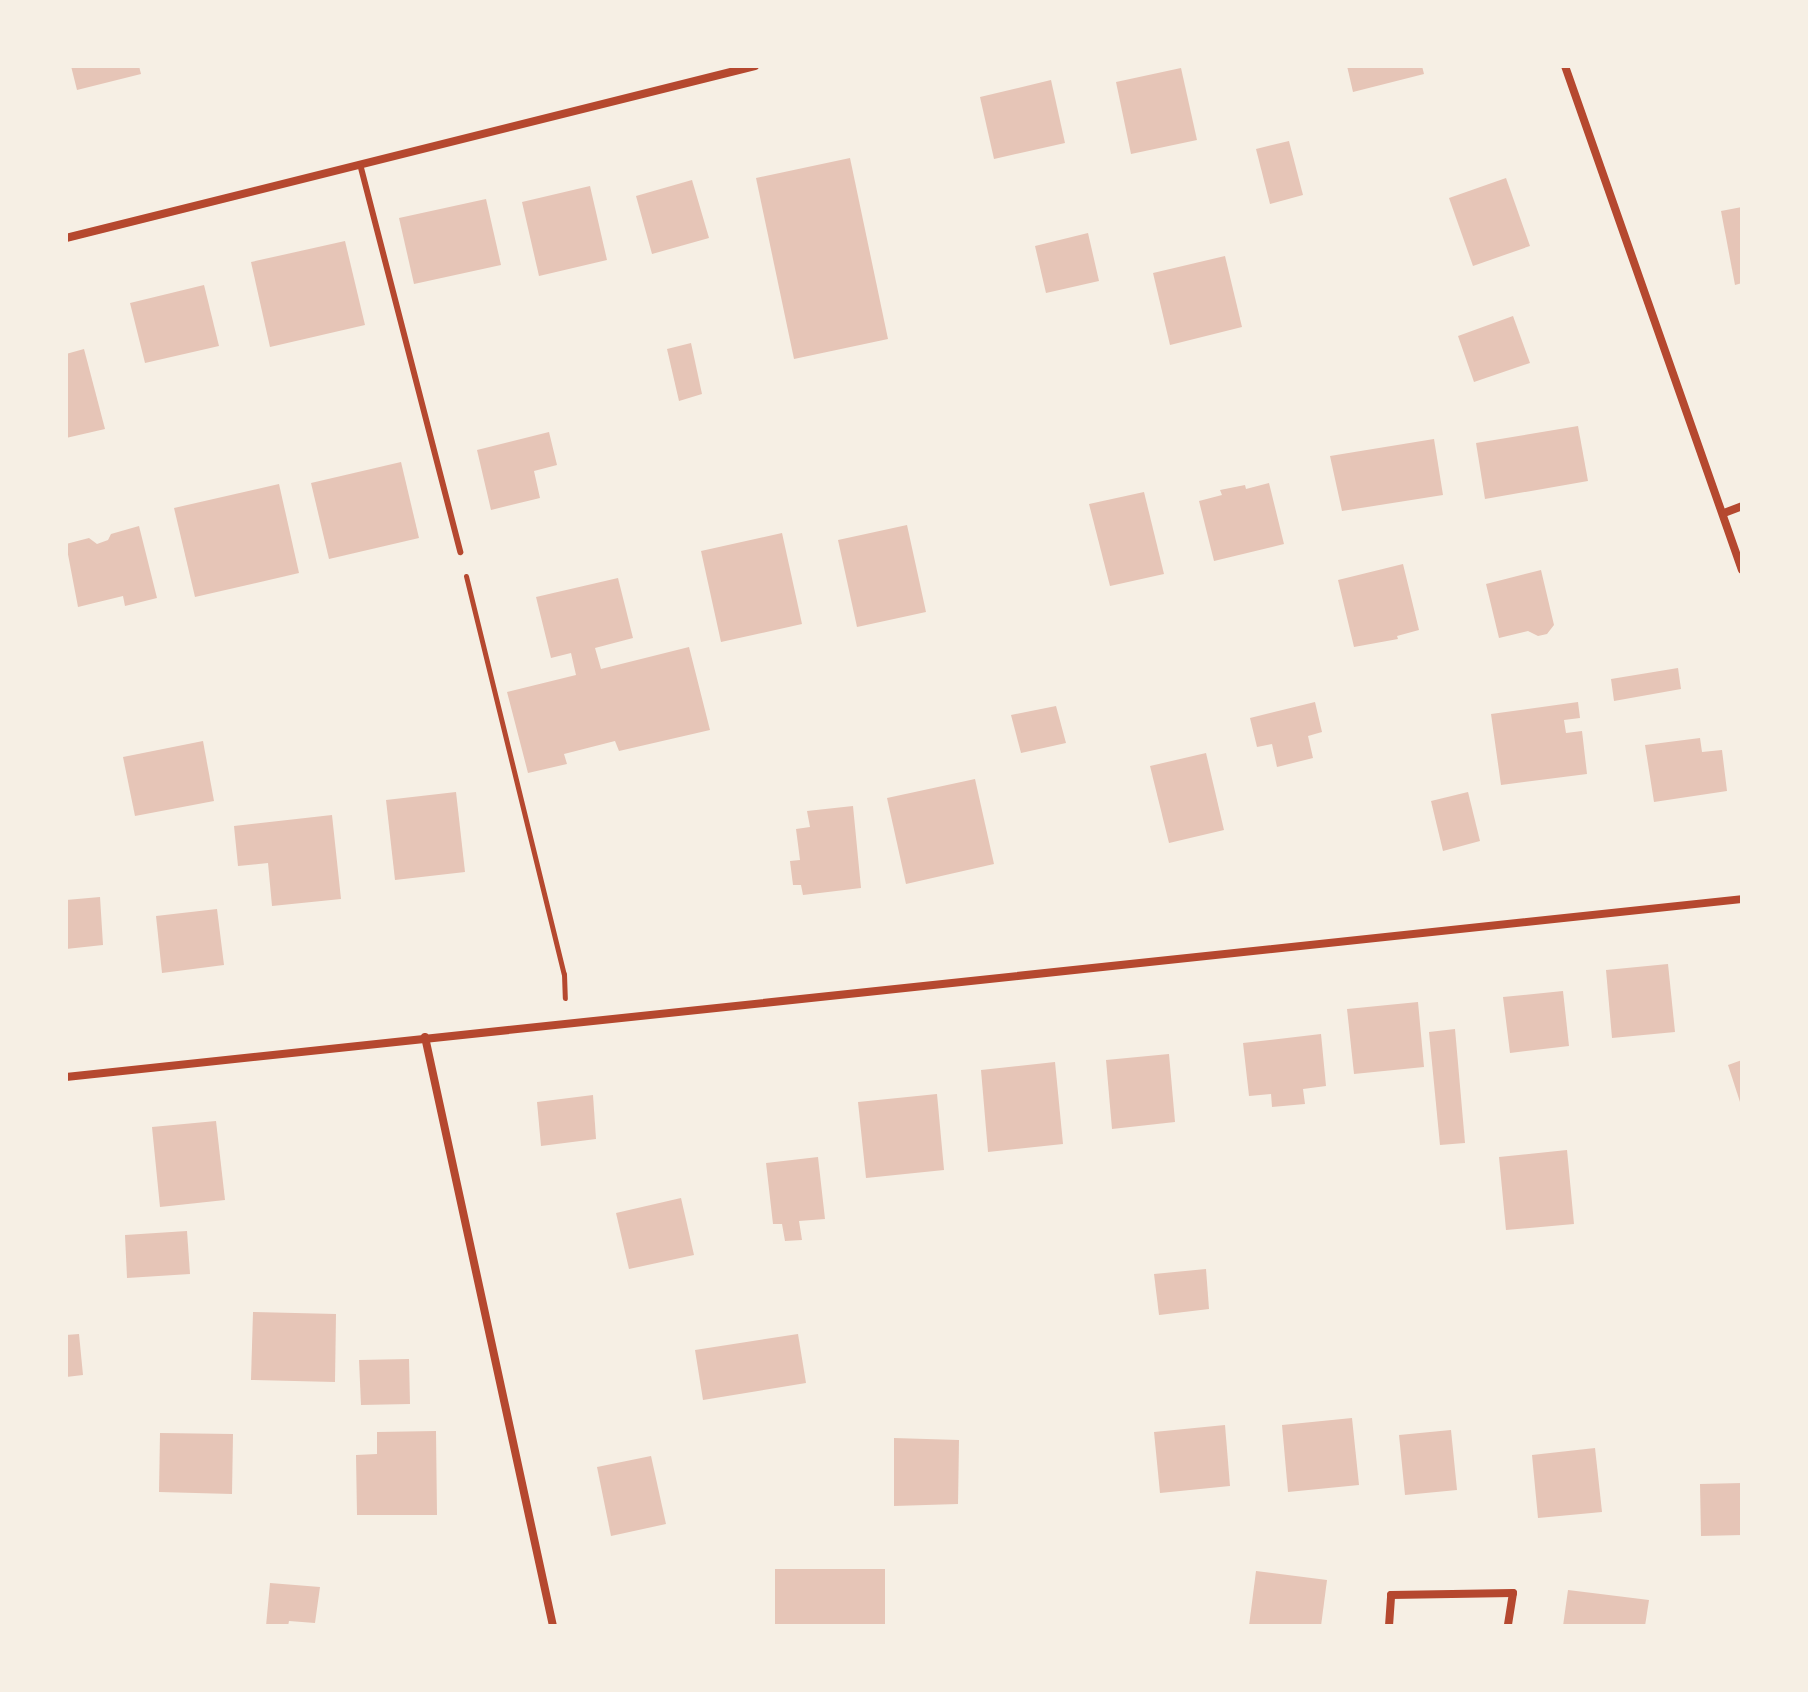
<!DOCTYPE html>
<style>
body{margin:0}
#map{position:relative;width:1808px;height:1692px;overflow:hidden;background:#f6efe4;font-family:"PT Sans Narrow",sans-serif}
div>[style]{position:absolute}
.building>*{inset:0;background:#e6c5b7}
.path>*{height:5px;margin:-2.5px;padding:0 2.5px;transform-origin:2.5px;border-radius:2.5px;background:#b5482f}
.service>*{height:6px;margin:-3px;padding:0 3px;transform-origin:3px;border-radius:3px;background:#b5482f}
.minor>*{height:8px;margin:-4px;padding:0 4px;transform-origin:4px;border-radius:4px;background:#b5482f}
span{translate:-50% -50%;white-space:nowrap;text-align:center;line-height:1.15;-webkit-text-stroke:6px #f6efe4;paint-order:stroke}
.frame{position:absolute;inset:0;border:68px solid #f6efe4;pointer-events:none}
</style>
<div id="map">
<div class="building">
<i style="clip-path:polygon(71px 66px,139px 66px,141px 74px,77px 90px)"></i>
<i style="clip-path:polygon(1347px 66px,1422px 66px,1424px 74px,1353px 92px)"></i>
<i style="clip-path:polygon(1181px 68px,1197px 140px,1131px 154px,1116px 82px)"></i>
<i style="clip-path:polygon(1051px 80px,1065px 143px,994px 159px,980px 97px)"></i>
<i style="clip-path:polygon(1289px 141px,1303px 195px,1270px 204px,1256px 149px)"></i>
<i style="clip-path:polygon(850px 158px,888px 339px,794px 359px,756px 178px)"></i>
<i style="clip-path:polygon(1506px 178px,1530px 246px,1473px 266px,1449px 198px)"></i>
<i style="clip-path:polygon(692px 180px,709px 238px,652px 254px,636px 196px)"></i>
<i style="clip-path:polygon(590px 186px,607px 260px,539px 276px,522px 202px)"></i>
<i style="clip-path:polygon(486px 199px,501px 265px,414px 284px,399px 218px)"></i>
<i style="clip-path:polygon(1742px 207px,1742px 283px,1735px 285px,1721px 211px)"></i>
<i style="clip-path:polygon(1088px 233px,1099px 281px,1046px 293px,1035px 246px)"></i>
<i style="clip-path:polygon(345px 241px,365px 325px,270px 347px,251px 262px)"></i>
<i style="clip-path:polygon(1225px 256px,1242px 327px,1170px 345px,1153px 273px)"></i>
<i style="clip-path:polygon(204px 285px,219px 346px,145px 363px,130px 303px)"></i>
<i style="clip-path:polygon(1513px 316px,1530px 363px,1474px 382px,1458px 336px)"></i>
<i style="clip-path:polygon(691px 343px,702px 394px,679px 401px,667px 349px)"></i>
<i style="clip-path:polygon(84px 349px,105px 429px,66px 438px,66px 354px)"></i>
<i style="clip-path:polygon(1578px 426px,1588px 481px,1485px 499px,1476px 443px)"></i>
<i style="clip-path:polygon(549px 432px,557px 465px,534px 471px,540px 498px,491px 510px,477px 450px)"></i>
<i style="clip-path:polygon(1434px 439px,1443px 495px,1342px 511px,1330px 456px)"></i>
<i style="clip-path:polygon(401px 462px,419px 538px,329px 559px,311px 483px)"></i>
<i style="clip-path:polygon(1269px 483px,1284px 544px,1214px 561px,1199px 501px,1222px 495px,1220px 490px,1245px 485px,1246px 489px)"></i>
<i style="clip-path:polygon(279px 484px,299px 573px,195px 597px,174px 508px)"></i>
<i style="clip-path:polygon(1144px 492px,1164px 574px,1110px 586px,1089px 504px)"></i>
<i style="clip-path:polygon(907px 525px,926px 612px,857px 627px,838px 540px)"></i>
<i style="clip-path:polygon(139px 526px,157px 598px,125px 606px,123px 596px,78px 607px,66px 544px,89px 538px,97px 544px,108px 540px,111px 534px)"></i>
<i style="clip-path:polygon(782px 533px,802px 624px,721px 642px,701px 551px)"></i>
<i style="clip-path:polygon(1403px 564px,1419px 630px,1397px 636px,1398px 639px,1354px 647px,1338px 580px)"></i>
<i style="clip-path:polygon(1541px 570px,1554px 625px,1547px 634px,1538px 636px,1528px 631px,1499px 638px,1486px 584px)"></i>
<i style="clip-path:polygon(618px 578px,633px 638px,595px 648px,601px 669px,689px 647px,710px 730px,619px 751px,615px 741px,564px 754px,567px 764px,528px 773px,507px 692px,576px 675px,571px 653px,551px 658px,536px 597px)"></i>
<i style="clip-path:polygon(1678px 668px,1681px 689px,1614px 701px,1611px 679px)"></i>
<i style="clip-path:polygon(1315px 702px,1322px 732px,1308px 736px,1313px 758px,1277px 767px,1272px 744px,1257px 747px,1250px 718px)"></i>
<i style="clip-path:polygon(1578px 702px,1580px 718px,1564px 720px,1566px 733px,1582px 731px,1587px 774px,1501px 785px,1491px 714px)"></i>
<i style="clip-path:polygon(1056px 706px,1066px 743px,1021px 753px,1011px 715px)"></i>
<i style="clip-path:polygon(1700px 738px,1702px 752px,1722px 750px,1727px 791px,1654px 802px,1645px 745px)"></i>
<i style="clip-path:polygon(203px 741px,214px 801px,135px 816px,123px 757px)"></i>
<i style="clip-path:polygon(1206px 753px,1224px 830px,1169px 843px,1150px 766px)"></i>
<i style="clip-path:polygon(975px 779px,994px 864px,906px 884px,887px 798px)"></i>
<i style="clip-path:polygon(456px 792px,465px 872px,395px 880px,386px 800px)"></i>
<i style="clip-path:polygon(1468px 792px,1480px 841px,1443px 851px,1431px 801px)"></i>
<i style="clip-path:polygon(853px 806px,861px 888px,803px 895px,801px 885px,793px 885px,790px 861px,800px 860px,796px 829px,810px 827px,807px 811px)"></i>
<i style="clip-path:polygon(332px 815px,341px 899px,272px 906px,268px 863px,238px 866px,234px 826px)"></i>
<i style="clip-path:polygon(100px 897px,103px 945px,66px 949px,66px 900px)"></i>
<i style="clip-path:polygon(217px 909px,224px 965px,162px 973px,156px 916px)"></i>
<i style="clip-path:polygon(1668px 964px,1675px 1032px,1612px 1038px,1606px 970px)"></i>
<i style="clip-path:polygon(1563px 991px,1569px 1046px,1510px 1053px,1503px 997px)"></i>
<i style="clip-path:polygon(1418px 1002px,1424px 1067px,1354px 1074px,1347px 1009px)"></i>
<i style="clip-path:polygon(1455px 1029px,1465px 1143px,1440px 1145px,1429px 1032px)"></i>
<i style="clip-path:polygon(1321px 1034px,1326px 1086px,1303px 1089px,1305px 1104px,1272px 1107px,1271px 1094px,1249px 1096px,1243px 1043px)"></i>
<i style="clip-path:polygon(1169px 1054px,1175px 1122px,1112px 1129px,1106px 1060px)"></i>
<i style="clip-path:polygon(1742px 1060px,1742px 1105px,1741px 1105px,1728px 1065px)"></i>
<i style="clip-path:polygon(1055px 1062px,1063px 1144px,988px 1152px,981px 1070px)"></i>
<i style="clip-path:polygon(937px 1094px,944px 1170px,866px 1178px,858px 1102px)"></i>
<i style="clip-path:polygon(593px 1095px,596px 1139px,541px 1146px,537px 1102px)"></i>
<i style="clip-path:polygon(216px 1121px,225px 1200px,160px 1207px,152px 1127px)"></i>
<i style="clip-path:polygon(1567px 1150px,1574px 1224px,1506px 1230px,1499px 1157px)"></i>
<i style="clip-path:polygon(818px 1157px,825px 1219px,799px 1221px,802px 1240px,785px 1241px,782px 1224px,773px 1224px,766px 1163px)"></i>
<i style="clip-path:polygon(681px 1198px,694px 1255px,629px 1269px,616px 1213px)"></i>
<i style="clip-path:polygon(187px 1231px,190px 1274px,127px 1278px,125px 1235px)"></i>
<i style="clip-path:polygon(1206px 1269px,1209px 1309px,1159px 1315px,1154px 1274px)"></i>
<i style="clip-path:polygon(253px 1312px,336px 1314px,335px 1382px,251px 1380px)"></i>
<i style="clip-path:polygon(79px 1334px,83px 1375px,66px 1377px,66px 1335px)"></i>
<i style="clip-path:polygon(798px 1334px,806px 1383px,703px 1400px,695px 1350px)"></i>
<i style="clip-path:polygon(409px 1359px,410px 1404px,361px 1405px,359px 1360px)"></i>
<i style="clip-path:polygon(1352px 1418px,1359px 1485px,1288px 1492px,1282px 1425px)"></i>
<i style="clip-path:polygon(1225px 1425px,1230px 1486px,1160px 1493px,1154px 1432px)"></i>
<i style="clip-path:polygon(1451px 1430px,1457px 1490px,1405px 1495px,1399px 1435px)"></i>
<i style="clip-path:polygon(436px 1431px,437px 1515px,357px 1515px,356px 1455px,377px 1454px,377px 1432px)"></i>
<i style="clip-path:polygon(160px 1433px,233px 1434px,232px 1494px,159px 1492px)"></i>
<i style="clip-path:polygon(894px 1438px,959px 1440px,958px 1504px,894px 1506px)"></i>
<i style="clip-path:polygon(1595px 1448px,1602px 1512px,1538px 1518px,1532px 1455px)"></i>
<i style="clip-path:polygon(651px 1456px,666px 1524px,611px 1536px,597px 1467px)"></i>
<i style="clip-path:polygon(1742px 1483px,1742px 1535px,1701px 1536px,1700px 1484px)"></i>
<i style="clip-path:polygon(775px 1569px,885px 1569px,885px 1626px,775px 1626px)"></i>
<i style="clip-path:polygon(1256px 1571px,1327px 1580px,1321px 1626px,1249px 1626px)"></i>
<i style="clip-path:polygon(270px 1583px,320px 1587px,315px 1623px,289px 1621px,288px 1626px,266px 1626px)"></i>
<i style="clip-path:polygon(1568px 1590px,1649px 1600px,1645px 1626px,1563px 1626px)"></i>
</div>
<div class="path">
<i style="left:466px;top:576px;width:410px;rotate:76.2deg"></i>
<i style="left:564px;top:974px;width:24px;rotate:88deg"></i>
</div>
<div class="service">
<i style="left:360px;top:164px;width:401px;rotate:75.5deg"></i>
</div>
<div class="minor">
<i style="left:1565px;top:66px;width:534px;rotate:70.65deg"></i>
<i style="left:66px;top:238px;width:710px;rotate:-14.02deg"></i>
<i style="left:1724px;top:513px;width:19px;rotate:-21deg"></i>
<i style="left:425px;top:1037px;width:603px;rotate:77.74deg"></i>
<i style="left:66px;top:1077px;width:1685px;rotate:-6.06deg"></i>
<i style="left:1389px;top:1626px;width:31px;rotate:-86deg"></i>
<i style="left:1391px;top:1595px;width:122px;rotate:-0.9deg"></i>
<i style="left:1513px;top:1593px;width:33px;rotate:99deg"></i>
</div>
<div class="frame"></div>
</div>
